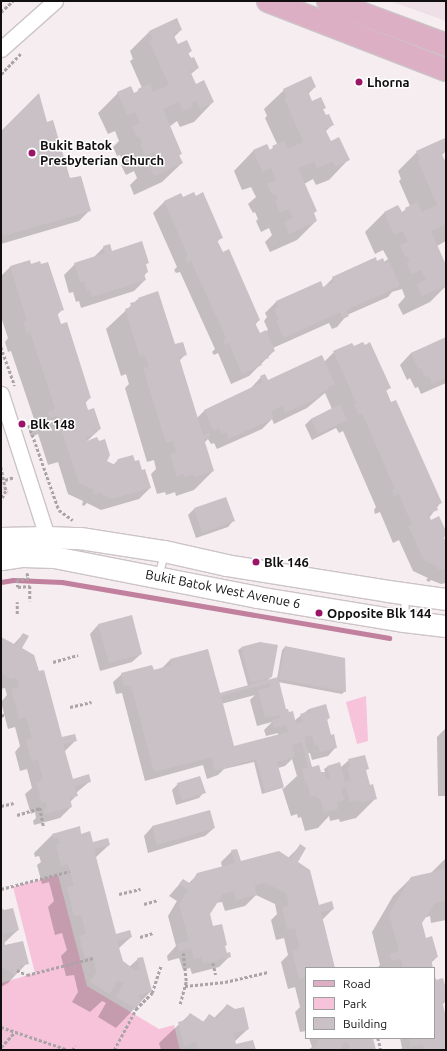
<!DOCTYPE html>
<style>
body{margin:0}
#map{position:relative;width:447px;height:1051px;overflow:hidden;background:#f5edf0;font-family:Ubuntu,sans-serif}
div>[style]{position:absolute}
.built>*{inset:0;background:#eedfe6}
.green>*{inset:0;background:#f6c3da}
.shadow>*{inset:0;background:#0003}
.stream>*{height:4.5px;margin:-2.25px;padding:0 2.25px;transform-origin:2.25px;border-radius:2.25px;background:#c0809e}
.building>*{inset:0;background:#c9c1c5}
.path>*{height:2.5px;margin-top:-1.25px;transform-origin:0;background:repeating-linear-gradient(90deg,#aaa4a6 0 3px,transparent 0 5px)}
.roads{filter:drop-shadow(1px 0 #ccc4c7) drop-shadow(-1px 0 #ccc4c7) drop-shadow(0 1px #ccc4c7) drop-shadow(0 -1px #ccc4c7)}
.service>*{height:7px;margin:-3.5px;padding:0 3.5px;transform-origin:3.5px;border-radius:3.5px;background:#fff}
.minor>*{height:15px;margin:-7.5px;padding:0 7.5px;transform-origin:7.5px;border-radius:7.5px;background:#fff}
.secondary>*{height:21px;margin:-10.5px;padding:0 10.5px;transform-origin:10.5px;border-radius:10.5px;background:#fff}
.primary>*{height:22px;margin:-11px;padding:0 11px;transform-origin:11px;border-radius:11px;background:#ddafc5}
.dots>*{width:11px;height:11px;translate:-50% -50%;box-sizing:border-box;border:2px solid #fff;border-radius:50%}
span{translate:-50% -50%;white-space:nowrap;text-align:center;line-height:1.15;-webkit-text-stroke:3px #fff;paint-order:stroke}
.poi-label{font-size:13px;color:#120f10;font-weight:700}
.left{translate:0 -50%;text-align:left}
.street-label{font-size:13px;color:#120f10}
.frame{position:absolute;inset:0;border:2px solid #120f10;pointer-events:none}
.legend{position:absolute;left:305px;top:967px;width:130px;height:72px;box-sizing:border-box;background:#fff;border:1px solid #a09f9f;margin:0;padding:5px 7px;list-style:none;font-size:12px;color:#120f10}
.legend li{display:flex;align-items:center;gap:8px;height:20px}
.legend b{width:20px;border:1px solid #a09f9f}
</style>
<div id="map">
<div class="built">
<i style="clip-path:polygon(390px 1px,446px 1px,446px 21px)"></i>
<i style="clip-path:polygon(1px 469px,9px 494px,1px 496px)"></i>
</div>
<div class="green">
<i style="clip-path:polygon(366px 696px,368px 741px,357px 744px,346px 702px)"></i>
<i style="clip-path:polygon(58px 875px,87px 986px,159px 1029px,174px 1025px,180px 1050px,1px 1050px,1px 983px,35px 973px,13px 887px)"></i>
</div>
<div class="shadow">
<i style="clip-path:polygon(181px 30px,174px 37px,177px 46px,191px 51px,188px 54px,198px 68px,190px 75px,195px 86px,213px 102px,194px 122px,180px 127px,177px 121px,169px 127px,181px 153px,179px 156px,182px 163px,162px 182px,134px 195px,130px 185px,137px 178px,134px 171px,126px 175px,121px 165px,123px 163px,120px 155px,117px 156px,113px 147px,119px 141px,115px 131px,108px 134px,98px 113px,118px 93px,133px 95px,142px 88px,130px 61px,133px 59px,130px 51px,149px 32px)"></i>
<i style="clip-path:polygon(315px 87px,308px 94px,312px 102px,325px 108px,322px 110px,332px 125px,325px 132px,330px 143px,348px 160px,329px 180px,316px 185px,313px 179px,304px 184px,316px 221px,297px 240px,270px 252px,265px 242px,272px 235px,269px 228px,261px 232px,256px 221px,258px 219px,255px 212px,253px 213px,248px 204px,256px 197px,251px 187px,242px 190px,234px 171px,253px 151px,267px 145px,269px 151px,277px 144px,265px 118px,267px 116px,264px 109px,284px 90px)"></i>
<i style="clip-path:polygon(1px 132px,70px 180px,90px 210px,79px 221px,1px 244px)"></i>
<i style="clip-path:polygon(445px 139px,446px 151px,441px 156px,446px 163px,446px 241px,437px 246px,446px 267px,446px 286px,430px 302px,403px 315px,398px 305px,405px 297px,402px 289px,392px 292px,388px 297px,347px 315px,337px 327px,332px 329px,329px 323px,273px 348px,274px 351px,249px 376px,231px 384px,218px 353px,214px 355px,212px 352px,215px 349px,180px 272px,176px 273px,174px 270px,177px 267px,153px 213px,164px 202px,183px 198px,222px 237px,217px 242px,259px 320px,255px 325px,259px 335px,268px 330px,264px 321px,267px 317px,265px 313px,276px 302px,323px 288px,333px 278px,377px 262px,384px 262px,388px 259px,383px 250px,375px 254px,365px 232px,384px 213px,401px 213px,410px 206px,399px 181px,401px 179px,398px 171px,417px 152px)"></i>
<i style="clip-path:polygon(104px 247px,111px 252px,148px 262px,145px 265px,147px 272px,144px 276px,145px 280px,134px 291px,81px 308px,79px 301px,76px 302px,73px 292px,69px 293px,64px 275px,75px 264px,93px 258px)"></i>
<i style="clip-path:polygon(29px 261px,63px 309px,57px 315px,90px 398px,85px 403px,87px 411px,100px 429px,87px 441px,105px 461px,113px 465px,118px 460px,134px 462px,150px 488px,139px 499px,101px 510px,87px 503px,84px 506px,82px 505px,83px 501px,68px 494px,58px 462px,48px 465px,38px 434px,31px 437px,29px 432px,36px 425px,11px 351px,8px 352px,5px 342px,8px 338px,1px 317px,1px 276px,10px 267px)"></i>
<i style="clip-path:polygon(138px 299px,174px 345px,186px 354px,179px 361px,197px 418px,205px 410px,250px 389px,261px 377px,267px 382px,324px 362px,334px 352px,389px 388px,385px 392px,441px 502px,429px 518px,430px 521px,439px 517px,446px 533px,443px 539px,446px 541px,446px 583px,441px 584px,431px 580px,429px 582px,426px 580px,428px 578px,413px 571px,399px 540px,393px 543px,380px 512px,375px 514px,374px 510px,376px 507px,343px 431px,339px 433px,336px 428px,312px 440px,305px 425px,311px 419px,332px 409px,325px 393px,307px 408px,274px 424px,272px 419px,262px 429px,217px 449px,214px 443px,211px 444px,208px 439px,204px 443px,213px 471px,194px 490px,176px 496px,175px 492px,166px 495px,165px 492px,157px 494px,151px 474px,156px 469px,154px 460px,147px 462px,125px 388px,129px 384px,126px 374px,121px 376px,106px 329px)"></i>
<i style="clip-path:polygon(446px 338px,446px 383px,421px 394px,418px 387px,415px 388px,410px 378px,407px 380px,400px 365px,411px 353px)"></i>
<i style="clip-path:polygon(226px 499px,233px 521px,228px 527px,196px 538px,188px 515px,194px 509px)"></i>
<i style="clip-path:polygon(98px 625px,141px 654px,132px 662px,100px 671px,90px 634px)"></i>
<i style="clip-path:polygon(23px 634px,21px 649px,62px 738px,76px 740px,64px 752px,72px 780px,89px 782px,76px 793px,76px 796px,70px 802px,71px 807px,60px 818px,34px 825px,33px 821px,36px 818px,35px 812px,31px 814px,25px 794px,32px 788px,27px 769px,20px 771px,15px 752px,20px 746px,15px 727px,8px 729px,1px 702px,7px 695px,5px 688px,1px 689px,1px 638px,13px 645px)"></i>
<i style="clip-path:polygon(evenodd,260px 643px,271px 677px,266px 682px,277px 679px,282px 650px,285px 647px,345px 691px,342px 694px,278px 682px,285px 710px,294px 721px,309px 709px,329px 718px,326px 721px,330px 736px,336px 747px,328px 756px,312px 760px,310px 753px,308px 753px,311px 768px,321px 774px,325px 772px,324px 769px,327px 767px,340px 768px,349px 760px,368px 768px,365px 771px,369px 786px,376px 798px,356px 818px,340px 822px,339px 819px,330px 821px,329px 816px,318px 828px,305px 831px,301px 817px,298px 818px,297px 814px,291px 816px,282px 788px,262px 794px,254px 762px,224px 769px,218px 775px,207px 779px,203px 765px,145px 781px,122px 693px,116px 694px,113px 682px,122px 674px,161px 669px,170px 660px,219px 694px,248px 686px,238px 650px,241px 648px,260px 643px,255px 695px,250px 700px,257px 726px,272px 722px,264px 730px,266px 736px,278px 733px,278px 735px,233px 748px,221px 704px,255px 695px,260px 643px,292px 759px,297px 776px,283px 789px,278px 768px,285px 766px,292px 759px)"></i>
<i style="clip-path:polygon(446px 728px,446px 803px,446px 796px,438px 796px,437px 737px)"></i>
<i style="clip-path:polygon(178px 784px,204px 792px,199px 798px,176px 805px,172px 790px)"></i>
<i style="clip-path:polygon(152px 827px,214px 828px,205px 836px,148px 853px,144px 836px)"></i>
<i style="clip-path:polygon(53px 834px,81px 835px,92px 843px,109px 845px,95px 858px,115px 935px,131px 937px,118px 949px,122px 962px,129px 967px,138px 959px,151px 991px,116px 1028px,98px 1017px,106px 1003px,102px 1001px,90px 1012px,72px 1002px,78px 992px,74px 975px,66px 976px,61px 956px,67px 950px,62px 933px,55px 935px,48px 907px,54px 901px,49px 882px,42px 884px,37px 865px,41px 862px,39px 856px,35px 857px,34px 853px)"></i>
<i style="clip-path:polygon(301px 845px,296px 862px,319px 906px,333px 909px,322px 920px,334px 968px,306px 968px,306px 1031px,300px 1032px,295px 1012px,300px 1007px,295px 987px,288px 989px,281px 962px,288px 955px,284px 938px,276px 940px,271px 920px,277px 914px,275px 904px,256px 895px,245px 906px,225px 911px,222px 902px,215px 903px,209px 914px,212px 927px,226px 945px,224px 947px,226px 954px,230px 956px,219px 967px,192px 974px,190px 968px,183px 970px,179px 958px,168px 961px,167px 956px,176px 946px,168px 916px,177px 901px,169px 896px,183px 880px,188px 884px,198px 874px,222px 867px,221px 862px,232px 851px,240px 863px,288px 858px)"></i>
<i style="clip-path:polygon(446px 858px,446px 920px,431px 923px,430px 916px,424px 918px,421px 923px,425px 939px,437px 957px,431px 963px,432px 968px,377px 968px,380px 965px,372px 932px,393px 896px,411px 878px,430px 874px)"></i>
<i style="clip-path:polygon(1px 909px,18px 930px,4px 943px,5px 946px,27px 963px,8px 983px,1px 987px)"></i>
<i style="clip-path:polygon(434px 975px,436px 981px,446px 994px,446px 1001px,442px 1005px,446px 1021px,446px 1050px,400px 1050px,402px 1048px,400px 1038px,434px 1038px)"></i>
<i style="clip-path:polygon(227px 1005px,248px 1029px,234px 1042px,235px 1045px,255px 1050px,161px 1050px,159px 1043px,190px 1014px,203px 1022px,209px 1015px,214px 1018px)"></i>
<i style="clip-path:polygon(309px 1038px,372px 1038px,375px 1050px,308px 1050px,312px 1047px)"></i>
</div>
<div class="stream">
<i style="left:1px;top:582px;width:12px;rotate:-9deg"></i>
<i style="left:13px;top:580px;width:49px;rotate:2.3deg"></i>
<i style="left:62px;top:582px;width:332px;rotate:9.7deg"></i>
</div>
<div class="building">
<i style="clip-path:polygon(177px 18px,182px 30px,173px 34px,178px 44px,187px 40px,192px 51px,188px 53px,191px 58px,194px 57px,199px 68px,190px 71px,196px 84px,204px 80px,214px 102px,200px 109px,196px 101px,192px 103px,193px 106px,183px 111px,179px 102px,163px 109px,182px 154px,179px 155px,183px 163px,154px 176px,149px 165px,158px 161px,154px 152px,145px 156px,140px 144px,142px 143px,139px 136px,137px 138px,132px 126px,140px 123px,135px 112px,127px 115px,117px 92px,131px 86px,134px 93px,138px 91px,138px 89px,150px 83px,153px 92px,169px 85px,149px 41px,153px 40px,149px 31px)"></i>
<i style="clip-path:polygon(311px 76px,316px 87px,308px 91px,312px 101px,321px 97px,326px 108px,323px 109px,326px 115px,329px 114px,334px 125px,325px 129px,331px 141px,339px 137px,350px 160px,335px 167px,333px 161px,317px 168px,314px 162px,298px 168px,317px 211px,314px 213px,317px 221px,289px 234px,284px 222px,293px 218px,289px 209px,280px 213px,275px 201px,278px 200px,275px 193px,272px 195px,267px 184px,276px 180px,271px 168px,262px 172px,253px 150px,267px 144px,270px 150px,274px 148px,272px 146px,284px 141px,288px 149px,303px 142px,284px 98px,287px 97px,283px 89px)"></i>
<i style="clip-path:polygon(39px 93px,47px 122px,53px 120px,70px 178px,81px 176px,91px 211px,3px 236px,1px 228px,1px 131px)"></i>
<i style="clip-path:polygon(445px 138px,446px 150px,441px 153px,446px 162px,446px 224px,431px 231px,446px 265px,446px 285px,422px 296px,417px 284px,426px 280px,421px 270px,412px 274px,407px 263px,410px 262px,407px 256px,405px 257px,400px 245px,408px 242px,403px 231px,394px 235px,384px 212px,398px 205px,402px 212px,406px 210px,405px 208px,417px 202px,422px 212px,437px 205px,418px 161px,420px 159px,416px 151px)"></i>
<i style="clip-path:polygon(194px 192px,196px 196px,203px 192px,223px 238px,217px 240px,223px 252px,229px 249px,260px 320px,255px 323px,260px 333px,266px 330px,275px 351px,267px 355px,269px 358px,260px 361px,262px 365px,242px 374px,229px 343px,225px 345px,223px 340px,226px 338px,191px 261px,187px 263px,185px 258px,188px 256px,164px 201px,181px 193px,183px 197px)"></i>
<i style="clip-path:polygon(142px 241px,149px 263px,146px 264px,148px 272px,144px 274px,146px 280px,92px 297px,90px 290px,87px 291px,84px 281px,80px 282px,74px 263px,105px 253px,103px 246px,110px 244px,112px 251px)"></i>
<i style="clip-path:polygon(376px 257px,377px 261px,383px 258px,385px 263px,389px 261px,400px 286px,346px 310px,349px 316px,343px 319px,340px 312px,284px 338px,276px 320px,279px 319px,274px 309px,278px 307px,276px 301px,321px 281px,323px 287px,334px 282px,332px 277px)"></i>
<i style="clip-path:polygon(30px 260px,31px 264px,40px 261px,41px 264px,48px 262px,64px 310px,57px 312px,61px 324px,67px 322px,91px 398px,85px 400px,88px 410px,94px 408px,101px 429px,94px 431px,95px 434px,86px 437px,87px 441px,97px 437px,99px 441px,105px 439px,110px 455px,107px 461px,115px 465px,118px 459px,133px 455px,135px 461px,139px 460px,142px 470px,145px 469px,151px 488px,112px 499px,98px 492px,96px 495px,92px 493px,94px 490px,79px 483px,57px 416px,50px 418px,48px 412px,55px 409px,30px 332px,27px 334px,23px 322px,27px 321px,10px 266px)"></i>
<i style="clip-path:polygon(158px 291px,175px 344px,183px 342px,187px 355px,179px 357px,203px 435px,209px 433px,211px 437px,204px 439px,214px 471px,195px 477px,194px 474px,185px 477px,184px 474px,176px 476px,170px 454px,176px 452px,173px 441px,166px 443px,143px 368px,149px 367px,145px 356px,140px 357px,125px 309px,131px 307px,130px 303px,139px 301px,138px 298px)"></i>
<i style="clip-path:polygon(446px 337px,446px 378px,432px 384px,429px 376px,426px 378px,421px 368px,418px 369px,411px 353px)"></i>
<i style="clip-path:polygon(363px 342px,365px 345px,370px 342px,391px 388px,386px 390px,391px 402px,396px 400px,442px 503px,436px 505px,438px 510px,428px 514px,431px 520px,439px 516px,446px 531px,444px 539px,446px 539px,446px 570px,437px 569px,438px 567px,424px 560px,408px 526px,412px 525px,399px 494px,394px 496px,392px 490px,395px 489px,362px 413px,358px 415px,354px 405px,357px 404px,333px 351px,352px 343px,354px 346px)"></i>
<i style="clip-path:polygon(322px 355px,335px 384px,328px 387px,329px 389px,318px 395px,320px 397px,285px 413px,282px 406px,271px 412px,274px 418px,229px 439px,226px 432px,222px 434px,219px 428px,214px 431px,204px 410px,263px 382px,260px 376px,265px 374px,268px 380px)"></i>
<i style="clip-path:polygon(340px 404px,347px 420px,318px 434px,311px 419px)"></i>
<i style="clip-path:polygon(226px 497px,235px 521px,202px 533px,194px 508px)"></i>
<i style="clip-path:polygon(132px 615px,142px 654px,109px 663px,98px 624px)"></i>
<i style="clip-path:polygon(23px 633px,29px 636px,22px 648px,34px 655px,39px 671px,44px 670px,62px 737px,75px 734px,77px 741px,63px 744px,73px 779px,89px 774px,91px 782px,75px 786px,78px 796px,70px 798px,72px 807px,45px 814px,44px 809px,47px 808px,46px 802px,42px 803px,36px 782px,43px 780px,38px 759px,31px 761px,26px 740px,32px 738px,26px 717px,19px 719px,11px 689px,19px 687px,16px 677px,11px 679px,1px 673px,1px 637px,16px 645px)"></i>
<i style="clip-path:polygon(260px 642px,278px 645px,272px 677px,250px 683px,241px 647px)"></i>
<i style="clip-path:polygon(285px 646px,345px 658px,346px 692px,279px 679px)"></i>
<i style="clip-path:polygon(evenodd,208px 649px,220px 693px,278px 677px,286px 709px,288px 709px,289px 712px,293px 711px,296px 724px,303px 722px,300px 714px,310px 711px,309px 709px,326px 704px,330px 718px,327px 719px,331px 735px,334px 734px,337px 748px,320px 752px,318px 745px,315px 746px,312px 735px,304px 737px,312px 767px,319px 765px,321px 772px,325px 772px,326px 779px,330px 778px,327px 766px,340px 762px,345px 782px,351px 780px,347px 768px,350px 767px,348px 759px,365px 755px,369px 769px,366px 770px,370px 785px,373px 784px,377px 799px,360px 803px,359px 800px,350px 802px,346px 787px,341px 788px,344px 800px,337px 803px,338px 809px,324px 812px,320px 798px,317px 799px,316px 795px,311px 797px,307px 783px,305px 784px,302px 769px,308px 768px,302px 742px,292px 745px,295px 757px,277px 762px,284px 787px,265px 792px,256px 759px,215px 771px,212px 757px,154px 772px,131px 685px,124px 686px,121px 673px,152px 665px,154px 670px,171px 665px,170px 659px,208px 649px,270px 683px,271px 687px,258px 690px,265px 718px,279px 715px,280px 718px,272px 720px,274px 728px,286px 725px,288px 732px,234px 746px,221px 696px,270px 683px)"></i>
<i style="clip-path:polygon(200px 776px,206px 793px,182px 800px,177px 783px)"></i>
<i style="clip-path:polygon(210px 810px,215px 828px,157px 845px,152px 826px)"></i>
<i style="clip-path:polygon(80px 826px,81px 834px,90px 831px,93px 842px,108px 838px,110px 845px,94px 849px,116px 934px,130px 930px,132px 937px,117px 941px,123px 961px,136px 971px,140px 970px,137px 958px,143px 957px,152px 991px,139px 995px,141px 1001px,136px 1009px,116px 997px,124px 983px,118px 980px,110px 994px,90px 982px,95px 974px,97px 974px,93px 958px,93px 956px,85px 958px,79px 936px,86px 934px,81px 915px,74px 916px,67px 887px,74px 885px,68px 864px,61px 866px,56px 845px,60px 844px,58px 837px,53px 839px,52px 834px)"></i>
<i style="clip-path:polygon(300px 844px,306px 848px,298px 862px,310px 870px,319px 905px,332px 901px,334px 909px,321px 912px,335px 968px,306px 968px,306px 977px,299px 979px,292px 950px,300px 948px,295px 928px,287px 930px,282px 908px,289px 906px,286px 893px,265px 883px,255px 885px,257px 895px,236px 900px,234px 891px,223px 894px,210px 914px,213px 926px,222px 924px,227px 945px,225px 946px,227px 953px,230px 952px,231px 957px,203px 964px,201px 957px,194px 959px,191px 948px,179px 951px,177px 944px,189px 941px,179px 904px,188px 890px,179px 884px,183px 879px,191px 884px,197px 873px,235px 863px,231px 850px,237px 849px,241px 861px,279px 851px,291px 859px)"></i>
<i style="clip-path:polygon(446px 869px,446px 900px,435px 903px,422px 923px,426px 938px,432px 936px,438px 957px,431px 959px,433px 968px,403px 968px,401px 959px,392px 961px,390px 954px,399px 951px,389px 914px,411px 877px)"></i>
<i style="clip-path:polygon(1px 908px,4px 910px,13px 908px,19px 930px,3px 934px,5px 945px,23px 941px,29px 964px,20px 966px,15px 975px,1px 966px)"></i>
<i style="clip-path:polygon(434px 973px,436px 980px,443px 978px,446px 989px,446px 1000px,442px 1001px,446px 1017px,446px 1050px,424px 1050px,423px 1044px,410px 1047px,409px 1040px,418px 1038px,434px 1038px)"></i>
<i style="clip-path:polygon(227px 1004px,235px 1009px,244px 1007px,249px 1029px,233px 1033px,236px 1044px,253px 1040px,256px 1050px,198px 1050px,196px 1042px,184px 1046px,178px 1022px,186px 1020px,190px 1013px,204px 1022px,209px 1014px,217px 1019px)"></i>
<i style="clip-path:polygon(319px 1038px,373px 1038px,376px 1050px,348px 1050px,350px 1045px,344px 1042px,340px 1050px,322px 1050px,315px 1047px)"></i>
</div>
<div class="path">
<i style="left:1px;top:12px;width:16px;rotate:-43deg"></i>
<i style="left:1px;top:74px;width:29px;rotate:-46deg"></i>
<i style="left:1px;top:347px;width:41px;rotate:70.3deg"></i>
<i style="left:29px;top:425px;width:90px;rotate:70.6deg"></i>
<i style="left:59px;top:510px;width:17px;rotate:36deg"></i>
<i style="left:1px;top:467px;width:25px;rotate:78deg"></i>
<i style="left:6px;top:491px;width:11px;rotate:117deg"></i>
<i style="left:5px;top:480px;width:9px;rotate:-18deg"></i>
<i style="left:27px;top:573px;width:6px;rotate:72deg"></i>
<i style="left:29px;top:579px;width:12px;rotate:175deg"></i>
<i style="left:17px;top:580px;width:7px;rotate:82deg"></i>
<i style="left:18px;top:587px;width:12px;rotate:-5deg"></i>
<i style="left:30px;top:586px;width:15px;rotate:90deg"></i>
<i style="left:17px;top:614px;width:12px;rotate:-90deg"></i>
<i style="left:53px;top:662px;width:26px;rotate:-16deg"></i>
<i style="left:70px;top:707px;width:22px;rotate:-13deg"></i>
<i style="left:1px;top:716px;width:5px;rotate:-22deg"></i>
<i style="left:1px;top:806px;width:13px;rotate:-13deg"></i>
<i style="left:17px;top:815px;width:24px;rotate:-17deg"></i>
<i style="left:40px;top:808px;width:20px;rotate:79deg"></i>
<i style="left:1px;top:889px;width:71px;rotate:-14.6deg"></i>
<i style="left:119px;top:894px;width:22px;rotate:-13deg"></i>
<i style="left:144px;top:904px;width:15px;rotate:-16deg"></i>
<i style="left:140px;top:937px;width:14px;rotate:-17deg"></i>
<i style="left:213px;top:963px;width:12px;rotate:76deg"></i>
<i style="left:17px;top:970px;width:11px;rotate:27deg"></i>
<i style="left:27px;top:975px;width:68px;rotate:-14.4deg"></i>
<i style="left:185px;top:986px;width:40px;rotate:-5.7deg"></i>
<i style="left:225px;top:982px;width:44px;rotate:-13.1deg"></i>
<i style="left:180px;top:1004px;width:24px;rotate:-75deg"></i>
<i style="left:186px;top:981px;width:28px;rotate:-96deg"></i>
<i style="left:1px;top:1027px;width:72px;rotate:18.7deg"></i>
<i style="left:378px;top:1038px;width:12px;rotate:76deg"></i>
<i style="left:1px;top:1047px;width:19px;rotate:-47deg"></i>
<i style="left:72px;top:1050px;width:5px;rotate:-53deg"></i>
<i style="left:114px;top:1050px;width:47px;rotate:-61.8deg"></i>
<i style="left:136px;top:1009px;width:23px;rotate:-45deg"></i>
<i style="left:152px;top:993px;width:28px;rotate:-72deg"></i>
</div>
<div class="roads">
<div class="service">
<i style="left:158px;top:576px;width:24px;rotate:-75deg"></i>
<i style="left:404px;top:619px;width:24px;rotate:-88deg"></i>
</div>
<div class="minor">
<i style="left:1px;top:49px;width:72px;rotate:-41.6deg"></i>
<i style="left:1px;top:394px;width:160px;rotate:72.1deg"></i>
</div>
<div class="secondary">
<i style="left:1px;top:538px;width:46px;rotate:-1.2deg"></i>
<i style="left:47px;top:537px;width:33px;rotate:2deg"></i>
<i style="left:80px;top:538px;width:85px;rotate:8.8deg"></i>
<i style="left:164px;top:551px;width:64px;rotate:12.7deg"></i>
<i style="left:226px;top:565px;width:164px;rotate:9.1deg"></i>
<i style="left:388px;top:591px;width:59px;rotate:7.9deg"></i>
<i style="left:1px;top:559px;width:22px;rotate:-8deg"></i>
<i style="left:23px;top:556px;width:31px;rotate:2deg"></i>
<i style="left:54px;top:557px;width:207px;rotate:11.1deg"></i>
<i style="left:257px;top:597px;width:149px;rotate:9.3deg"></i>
<i style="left:404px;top:621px;width:42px;rotate:6.8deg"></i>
</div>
<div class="primary">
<i style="left:268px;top:1px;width:191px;rotate:21.2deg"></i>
<i style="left:328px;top:1px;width:126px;rotate:20.4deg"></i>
</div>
</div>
<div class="dots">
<i style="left:359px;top:82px;background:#9b1466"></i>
<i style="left:32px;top:153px;background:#9b1466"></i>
<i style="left:22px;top:424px;background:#9b1466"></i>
<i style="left:256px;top:562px;background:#9b1466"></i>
<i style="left:319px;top:613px;background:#9b1466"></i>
</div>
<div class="poi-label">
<span class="left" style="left:367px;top:82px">Lhorna</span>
<span class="left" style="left:40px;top:153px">Bukit Batok<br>Presbyterian Church</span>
<span class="left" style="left:30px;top:424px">Blk 148</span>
<span class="left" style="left:264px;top:562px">Blk 146</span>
<span class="left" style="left:327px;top:613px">Opposite Blk 144</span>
</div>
<div class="street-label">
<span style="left:223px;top:589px;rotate:11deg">Bukit Batok West Avenue 6</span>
</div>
<div class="frame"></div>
<ul class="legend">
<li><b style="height:5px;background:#ddafc5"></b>Road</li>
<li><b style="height:11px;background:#f6c3da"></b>Park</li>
<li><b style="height:11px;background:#c9c1c5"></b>Building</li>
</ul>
</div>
